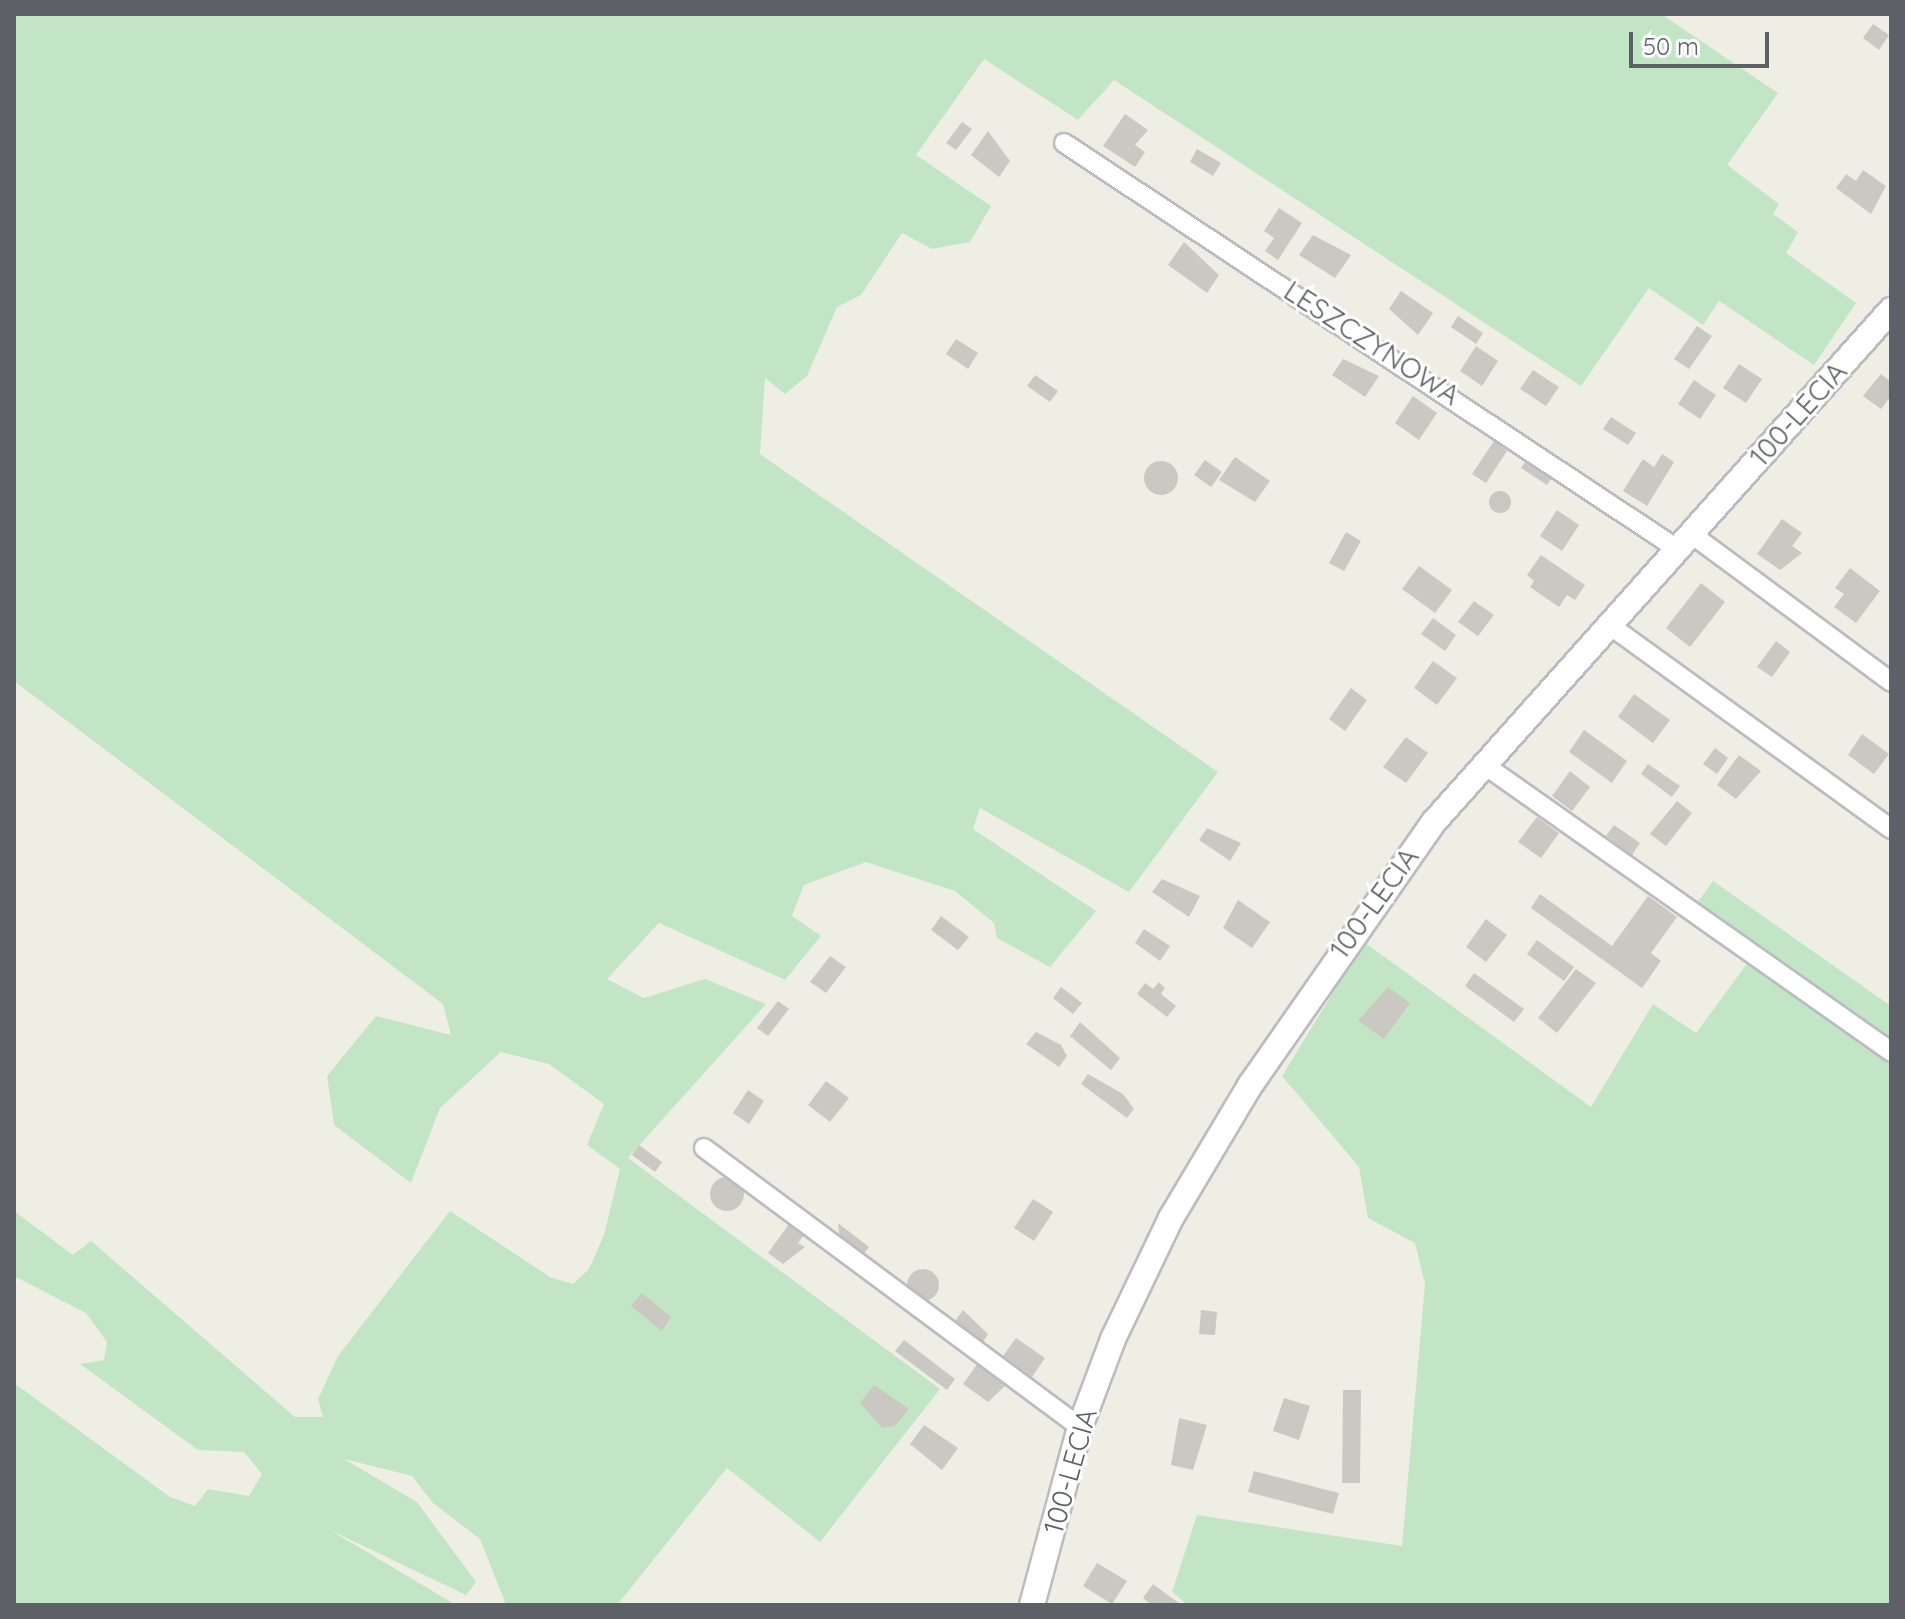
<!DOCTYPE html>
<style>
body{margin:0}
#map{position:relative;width:1905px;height:1619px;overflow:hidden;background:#efeee5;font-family:Quicksand,sans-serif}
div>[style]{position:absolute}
.green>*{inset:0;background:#c2e6c5}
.building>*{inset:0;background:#cac8c2}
.round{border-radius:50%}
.roads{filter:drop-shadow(2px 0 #babcc1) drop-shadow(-2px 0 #babcc1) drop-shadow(0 2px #babcc1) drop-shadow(0 -2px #babcc1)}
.street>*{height:18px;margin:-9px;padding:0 9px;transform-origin:9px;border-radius:9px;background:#fff}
.secondary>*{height:24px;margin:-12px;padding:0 12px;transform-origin:12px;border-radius:12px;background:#fff}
span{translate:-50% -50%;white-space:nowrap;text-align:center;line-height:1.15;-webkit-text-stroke:6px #fff;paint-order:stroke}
.street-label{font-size:28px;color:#5d6066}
.frame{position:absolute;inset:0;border:16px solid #5d6066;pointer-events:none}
.scale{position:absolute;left:1629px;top:32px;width:140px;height:36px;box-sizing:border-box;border:4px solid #5d6066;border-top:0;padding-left:10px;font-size:24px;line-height:28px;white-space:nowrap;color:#5d6066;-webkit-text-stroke:6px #fff;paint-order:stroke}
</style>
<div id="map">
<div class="green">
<i style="clip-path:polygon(14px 14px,1661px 14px,1778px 93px,1727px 165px,1779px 204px,1773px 214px,1798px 232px,1786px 253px,1856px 303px,1814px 365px,1719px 301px,1703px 325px,1649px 288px,1581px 386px,1114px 80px,1078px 120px,984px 59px,916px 155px,991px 206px,970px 242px,932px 249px,902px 233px,861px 295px,837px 307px,807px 376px,785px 394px,765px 378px,760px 454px,1218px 772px,1129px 892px,980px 808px,973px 829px,1096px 911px,1050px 967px,997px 938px,994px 923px,955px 891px,866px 862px,804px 885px,792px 916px,821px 936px,785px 980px,659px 923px,607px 979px,644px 998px,705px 979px,766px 1004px,628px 1158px,940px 1389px,820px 1542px,727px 1468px,617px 1605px,506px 1605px,480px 1539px,433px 1503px,412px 1476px,344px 1459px,417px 1502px,476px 1582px,466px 1595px,330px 1530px,456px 1605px,14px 1605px,14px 1383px,170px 1497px,195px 1506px,208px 1489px,249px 1496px,262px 1474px,244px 1452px,198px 1450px,80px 1364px,104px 1360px,107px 1342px,86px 1313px,14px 1276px,14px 1211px,73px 1255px,91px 1241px,295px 1417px,323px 1417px,318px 1399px,338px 1356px,450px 1211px,550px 1277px,573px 1284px,589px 1269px,604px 1235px,620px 1169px,587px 1145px,604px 1104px,549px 1064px,501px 1052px,440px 1108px,411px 1183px,334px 1125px,327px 1076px,376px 1016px,451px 1035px,443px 1004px,14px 681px)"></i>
<i style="clip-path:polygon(1713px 881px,1891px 1006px,1891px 1605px,1188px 1605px,1172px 1592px,1197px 1515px,1402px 1546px,1425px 1284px,1415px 1243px,1368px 1218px,1359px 1167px,1282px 1076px,1364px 942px,1591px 1107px,1653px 1004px,1696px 1033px,1749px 961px,1690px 913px)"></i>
</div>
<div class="building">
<i style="clip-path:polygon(1873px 24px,1889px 35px,1879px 50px,1863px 38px)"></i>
<i style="clip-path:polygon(1125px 114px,1148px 130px,1135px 145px,1145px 152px,1135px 167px,1103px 146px)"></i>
<i style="clip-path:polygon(962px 122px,972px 129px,956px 150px,946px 143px)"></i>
<i style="clip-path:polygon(988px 131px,1010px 161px,999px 177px,971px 155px)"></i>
<i style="clip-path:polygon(1197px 149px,1221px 163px,1213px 176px,1190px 162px)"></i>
<i style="clip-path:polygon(1863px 170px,1886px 186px,1871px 214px,1836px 188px,1846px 174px,1856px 181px)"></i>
<i style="clip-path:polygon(1279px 208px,1302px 223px,1278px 260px,1265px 251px,1274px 238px,1264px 231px)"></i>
<i style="clip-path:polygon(1313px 235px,1351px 255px,1335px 278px,1299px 255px)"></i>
<i style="clip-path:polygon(1184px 242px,1219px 275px,1207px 293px,1168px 265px)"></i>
<i style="clip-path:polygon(1401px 291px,1433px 313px,1418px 335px,1389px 309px)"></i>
<i style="clip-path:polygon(1458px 316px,1483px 333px,1476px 344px,1451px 327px)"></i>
<i style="clip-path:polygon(1697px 326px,1712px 336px,1689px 369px,1674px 359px)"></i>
<i style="clip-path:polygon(956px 339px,978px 353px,968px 369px,946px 354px)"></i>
<i style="clip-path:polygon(1476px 346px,1498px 361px,1482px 386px,1460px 371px)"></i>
<i style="clip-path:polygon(1343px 359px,1379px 376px,1365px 397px,1332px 375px)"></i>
<i style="clip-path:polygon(1739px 364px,1762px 379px,1746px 403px,1723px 388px)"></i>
<i style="clip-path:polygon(1533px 370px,1559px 387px,1546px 406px,1520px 389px)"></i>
<i style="clip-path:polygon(1881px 374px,1891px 382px,1891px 396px,1881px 409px,1863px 396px)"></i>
<i style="clip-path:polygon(1035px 375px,1058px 391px,1050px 402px,1027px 386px)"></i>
<i style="clip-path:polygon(1694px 380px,1716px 395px,1700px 419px,1678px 404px)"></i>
<i style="clip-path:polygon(1413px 396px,1437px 413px,1419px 440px,1395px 423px)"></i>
<i style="clip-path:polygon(1611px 417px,1636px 433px,1628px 445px,1603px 429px)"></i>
<i style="clip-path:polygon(1494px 441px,1507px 451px,1486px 483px,1472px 474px)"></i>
<i style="clip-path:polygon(1662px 454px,1674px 462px,1647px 506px,1623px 491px,1643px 459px,1654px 467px)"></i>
<i style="clip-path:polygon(1530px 455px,1556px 472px,1547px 485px,1521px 468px)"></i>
<i style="clip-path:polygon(1235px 457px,1270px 481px,1255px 502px,1219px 480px)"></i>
<i style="clip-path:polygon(1205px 460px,1222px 472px,1211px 487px,1194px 475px)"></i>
<i class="round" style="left:1144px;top:461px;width:34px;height:34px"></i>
<i class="round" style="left:1489px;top:491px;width:22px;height:22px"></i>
<i style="clip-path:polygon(1557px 510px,1579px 525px,1562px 551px,1540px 536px)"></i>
<i style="clip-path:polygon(1782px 519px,1802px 533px,1792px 546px,1802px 553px,1780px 570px,1757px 554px)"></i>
<i style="clip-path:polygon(1346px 532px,1361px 541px,1344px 571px,1329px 563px)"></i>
<i style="clip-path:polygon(1541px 555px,1585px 585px,1575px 600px,1567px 595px,1559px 607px,1530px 587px,1534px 581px,1527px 575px)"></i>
<i style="clip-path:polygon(1419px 566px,1452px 590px,1435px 613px,1402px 589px)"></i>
<i style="clip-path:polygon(1850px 568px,1880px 591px,1856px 623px,1834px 607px,1844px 594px,1835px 588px)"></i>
<i style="clip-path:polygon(1701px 583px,1725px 602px,1690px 647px,1666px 628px)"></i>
<i style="clip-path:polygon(1474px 601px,1494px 615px,1478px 636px,1458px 622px)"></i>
<i style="clip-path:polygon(1433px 618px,1456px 635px,1445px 651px,1421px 634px)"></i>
<i style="clip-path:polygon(1776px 641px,1790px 652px,1772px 677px,1757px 667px)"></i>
<i style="clip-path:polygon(1433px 661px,1457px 678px,1437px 705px,1414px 688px)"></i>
<i style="clip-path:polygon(1351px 688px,1367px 700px,1345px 731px,1329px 719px)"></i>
<i style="clip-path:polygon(1634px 694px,1670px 720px,1653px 743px,1618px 717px)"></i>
<i style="clip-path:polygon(1584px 730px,1627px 761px,1612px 783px,1569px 752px)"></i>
<i style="clip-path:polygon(1862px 734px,1889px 754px,1874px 774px,1848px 755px)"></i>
<i style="clip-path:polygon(1406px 737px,1428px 753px,1406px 783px,1383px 767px)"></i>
<i style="clip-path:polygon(1715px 748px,1728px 758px,1717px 774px,1703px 764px)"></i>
<i style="clip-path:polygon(1739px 755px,1761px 771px,1736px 799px,1717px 785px)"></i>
<i style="clip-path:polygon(1648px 764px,1680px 786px,1672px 797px,1641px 774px)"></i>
<i style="clip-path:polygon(1570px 771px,1590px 787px,1572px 811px,1552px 796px)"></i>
<i style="clip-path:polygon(1677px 801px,1692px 813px,1666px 846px,1650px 834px)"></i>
<i style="clip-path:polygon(1537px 817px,1559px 833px,1541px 858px,1518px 842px)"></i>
<i style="clip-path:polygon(1614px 825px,1640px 843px,1632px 855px,1606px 836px)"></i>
<i style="clip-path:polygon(1207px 828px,1241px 843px,1230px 861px,1199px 840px)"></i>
<i style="clip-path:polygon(1162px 879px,1200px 896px,1189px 917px,1152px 892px)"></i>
<i style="clip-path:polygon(1540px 894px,1612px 946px,1648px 896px,1677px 917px,1651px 953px,1661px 961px,1642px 988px,1531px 908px)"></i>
<i style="clip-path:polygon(1238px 900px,1270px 922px,1252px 948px,1223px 928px)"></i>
<i style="clip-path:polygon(941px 916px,969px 937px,958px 950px,931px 930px)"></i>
<i style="clip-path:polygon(1486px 919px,1507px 935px,1486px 962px,1466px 947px)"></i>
<i style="clip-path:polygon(1144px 929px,1170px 946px,1160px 961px,1135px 943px)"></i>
<i style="clip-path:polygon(1537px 940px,1574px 967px,1564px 981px,1527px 954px)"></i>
<i style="clip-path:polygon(830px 956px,846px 967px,826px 993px,810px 982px)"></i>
<i style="clip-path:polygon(1576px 969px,1596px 983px,1557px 1033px,1538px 1018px)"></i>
<i style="clip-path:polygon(1474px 973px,1524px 1009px,1514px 1022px,1465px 986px)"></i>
<i style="clip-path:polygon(1159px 982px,1165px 988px,1161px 994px,1176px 1006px,1167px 1017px,1137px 994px,1145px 983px,1153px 989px)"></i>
<i style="clip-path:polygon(1061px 987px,1082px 1003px,1073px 1014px,1053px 998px)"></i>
<i style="clip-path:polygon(1388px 987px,1410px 1003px,1384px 1039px,1358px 1021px)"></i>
<i style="clip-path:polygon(778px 1001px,789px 1009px,768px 1036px,757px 1028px)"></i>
<i style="clip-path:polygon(1080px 1022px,1120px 1058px,1111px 1070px,1070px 1036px)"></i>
<i style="clip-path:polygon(1036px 1032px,1061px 1045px,1067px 1056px,1059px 1067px,1026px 1044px)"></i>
<i style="clip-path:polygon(1088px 1074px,1123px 1094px,1134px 1109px,1127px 1118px,1081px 1084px)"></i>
<i style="clip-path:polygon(826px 1081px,849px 1098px,830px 1122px,808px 1105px)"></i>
<i style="clip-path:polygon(748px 1090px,764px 1101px,749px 1124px,733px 1113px)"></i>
<i style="clip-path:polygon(639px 1145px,662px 1162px,655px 1172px,632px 1155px)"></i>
<i class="round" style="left:710px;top:1177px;width:34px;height:34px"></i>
<i style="clip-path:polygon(1033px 1199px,1053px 1212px,1034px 1241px,1014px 1228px)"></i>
<i style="clip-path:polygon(838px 1223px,869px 1247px,862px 1257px,840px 1240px)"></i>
<i style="clip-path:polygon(789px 1224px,804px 1235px,798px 1243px,805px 1247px,783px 1264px,768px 1253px)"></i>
<i class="round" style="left:907px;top:1269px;width:32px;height:32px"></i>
<i style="clip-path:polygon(642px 1293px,671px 1317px,662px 1331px,631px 1306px)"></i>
<i style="clip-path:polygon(963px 1310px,988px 1334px,982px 1344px,953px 1324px)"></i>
<i style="clip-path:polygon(1201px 1310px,1217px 1312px,1215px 1335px,1199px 1334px)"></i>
<i style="clip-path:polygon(1016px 1338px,1045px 1358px,1032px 1377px,1003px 1356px)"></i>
<i style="clip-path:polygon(904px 1340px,955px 1379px,947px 1390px,895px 1351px)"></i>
<i style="clip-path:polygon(978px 1363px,1007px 1384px,988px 1402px,963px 1384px)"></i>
<i style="clip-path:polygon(874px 1385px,909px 1409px,895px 1426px,882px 1428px,860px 1403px)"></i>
<i style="clip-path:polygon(1343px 1390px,1361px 1390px,1360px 1483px,1342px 1483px)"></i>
<i style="clip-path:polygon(1284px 1398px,1310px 1406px,1299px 1440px,1273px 1431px)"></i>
<i style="clip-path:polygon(1179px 1418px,1207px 1425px,1193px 1470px,1171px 1465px)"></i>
<i style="clip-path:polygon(924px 1425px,958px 1448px,942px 1470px,910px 1444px)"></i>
<i style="clip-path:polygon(1254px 1471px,1339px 1493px,1333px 1514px,1248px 1492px)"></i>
<i style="clip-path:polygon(1097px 1563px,1127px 1581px,1112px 1604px,1083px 1586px)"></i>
<i style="clip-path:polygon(1153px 1584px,1176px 1601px,1182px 1605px,1152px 1605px,1143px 1598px)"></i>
</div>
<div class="roads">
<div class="street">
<i style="left:1064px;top:143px;width:734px;rotate:33.5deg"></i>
<i style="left:1690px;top:533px;width:250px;rotate:36.5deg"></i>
<i style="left:1608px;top:624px;width:349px;rotate:35.9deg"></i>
<i style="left:1486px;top:766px;width:496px;rotate:35.2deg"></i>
<i style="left:704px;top:1148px;width:468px;rotate:36.6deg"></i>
</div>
<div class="secondary">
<i style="left:1032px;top:1605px;width:184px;rotate:-74.9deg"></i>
<i style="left:1080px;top:1427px;width:94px;rotate:-69.4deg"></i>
<i style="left:1113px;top:1339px;width:134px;rotate:-64.4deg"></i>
<i style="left:1171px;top:1218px;width:156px;rotate:-59.2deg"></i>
<i style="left:1251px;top:1084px;width:318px;rotate:-55.1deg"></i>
<i style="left:1433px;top:823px;width:688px;rotate:-48.24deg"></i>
</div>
</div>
<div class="street-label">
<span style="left:1372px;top:343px;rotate:33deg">LESZCZYNOWA</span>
<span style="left:1798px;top:414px;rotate:-48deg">100-LECIA</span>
<span style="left:1374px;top:903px;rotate:-54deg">100-LECIA</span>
<span style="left:1070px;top:1471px;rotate:-74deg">100-LECIA</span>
</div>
<div class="frame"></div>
<div class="scale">50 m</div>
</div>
